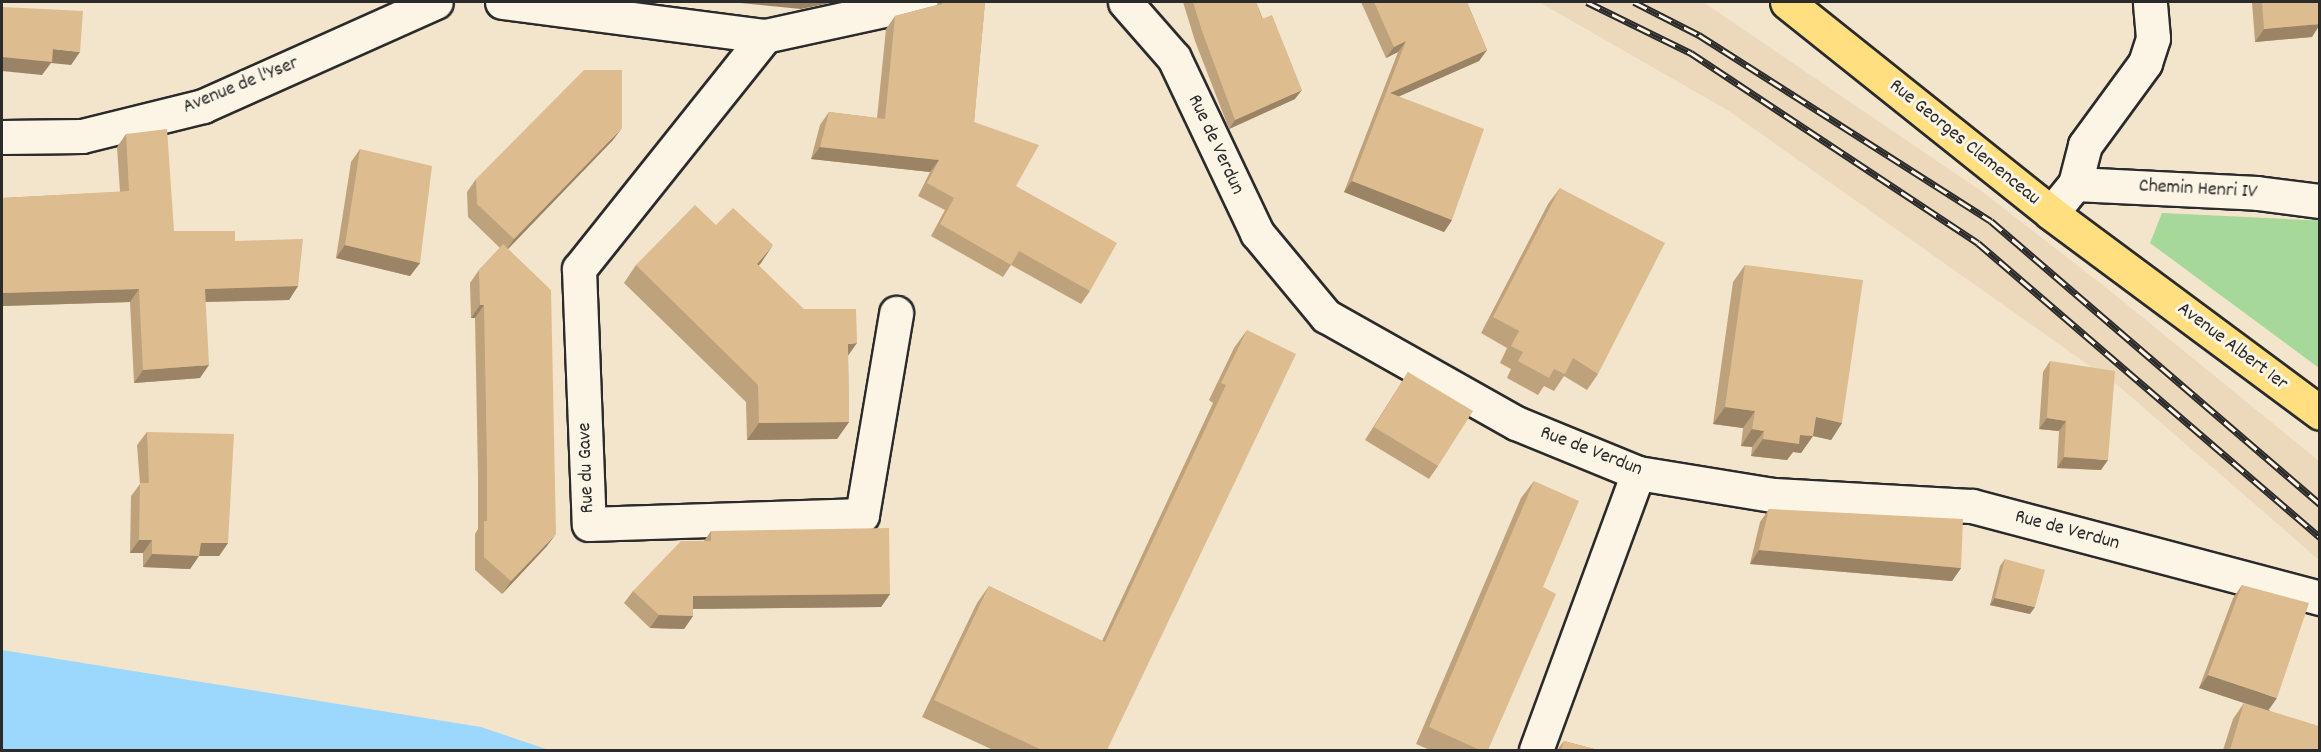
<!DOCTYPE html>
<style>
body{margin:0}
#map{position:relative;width:2321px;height:752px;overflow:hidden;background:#f3e4cc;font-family:Dekko,sans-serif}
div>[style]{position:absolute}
.built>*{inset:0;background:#ecd8ba}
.green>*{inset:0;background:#a6d899}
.water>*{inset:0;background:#9cd7fd}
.roads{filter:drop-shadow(2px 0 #2b2b2b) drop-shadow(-2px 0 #2b2b2b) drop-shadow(0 2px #2b2b2b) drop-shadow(0 -2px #2b2b2b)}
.minor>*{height:33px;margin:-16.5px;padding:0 16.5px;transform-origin:16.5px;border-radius:16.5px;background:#fcf5e5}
.major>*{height:33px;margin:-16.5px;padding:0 16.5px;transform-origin:16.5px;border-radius:16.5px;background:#ffdf80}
.rail>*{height:7px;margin-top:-3.5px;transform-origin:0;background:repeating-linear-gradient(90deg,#fcf5e5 0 14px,#2b2b2b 0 28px);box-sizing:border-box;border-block:2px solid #2b2b2b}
.wall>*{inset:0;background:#bea27c}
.shaded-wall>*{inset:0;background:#9b8465}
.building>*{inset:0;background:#ddbc90}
span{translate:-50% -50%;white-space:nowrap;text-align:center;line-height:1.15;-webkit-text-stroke:6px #fcf5e5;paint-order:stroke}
.street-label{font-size:20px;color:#2b2b2b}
.frame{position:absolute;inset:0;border:3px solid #2b2b2b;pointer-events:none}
</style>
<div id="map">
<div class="built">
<i style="clip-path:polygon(1539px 2px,1703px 2px,1984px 193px,2109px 290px,2319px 461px,2319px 560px,2121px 388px,1729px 111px)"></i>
</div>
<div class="green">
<i style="clip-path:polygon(2162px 213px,2307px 220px,2319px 218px,2319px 368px,2150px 243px)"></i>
</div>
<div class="water">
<i style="clip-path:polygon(2px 650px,481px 727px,549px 750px,2px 750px)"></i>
</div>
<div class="roads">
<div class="minor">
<i style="left:502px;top:2px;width:265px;rotate:7.4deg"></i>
<i style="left:765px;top:36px;width:160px;rotate:-12.3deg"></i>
<i style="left:1125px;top:2px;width:74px;rotate:48.8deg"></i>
<i style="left:1174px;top:58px;width:194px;rotate:64.6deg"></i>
<i style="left:1257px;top:233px;width:108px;rotate:50.3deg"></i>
<i style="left:1326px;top:316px;width:218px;rotate:29.4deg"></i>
<i style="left:1516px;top:423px;width:132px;rotate:22.3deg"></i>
<i style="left:1638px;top:473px;width:137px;rotate:9.3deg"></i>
<i style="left:1773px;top:495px;width:199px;rotate:3.2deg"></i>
<i style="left:1972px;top:506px;width:360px;rotate:14.8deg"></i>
<i style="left:765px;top:36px;width:298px;rotate:128.6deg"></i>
<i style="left:579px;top:269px;width:255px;rotate:87.8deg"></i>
<i style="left:589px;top:524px;width:273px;rotate:-1.9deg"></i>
<i style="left:862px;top:515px;width:205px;rotate:-80.4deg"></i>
<i style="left:2px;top:137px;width:80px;rotate:-0.7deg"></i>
<i style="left:82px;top:136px;width:125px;rotate:-13.9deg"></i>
<i style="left:203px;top:106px;width:255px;rotate:-24.1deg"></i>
<i style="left:2075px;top:184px;width:182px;rotate:2.8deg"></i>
<i style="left:2257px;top:193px;width:64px;rotate:7.2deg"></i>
<i style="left:2062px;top:200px;width:21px;rotate:-51deg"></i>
<i style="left:2075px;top:184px;width:40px;rotate:-75.6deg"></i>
<i style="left:2085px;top:145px;width:102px;rotate:-53.8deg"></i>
<i style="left:2145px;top:63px;width:26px;rotate:-72deg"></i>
<i style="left:2153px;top:38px;width:36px;rotate:-95deg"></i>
<i style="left:1536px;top:750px;width:295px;rotate:-69.8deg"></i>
</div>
<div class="major">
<i style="left:1787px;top:2px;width:338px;rotate:38.6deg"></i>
<i style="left:2051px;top:213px;width:335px;rotate:36.6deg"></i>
</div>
</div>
<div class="rail">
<i style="left:1587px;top:2px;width:116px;rotate:26.1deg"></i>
<i style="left:1691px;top:53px;width:344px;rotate:33.5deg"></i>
<i style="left:1978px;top:243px;width:451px;rotate:40.7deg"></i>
<i style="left:1634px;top:2px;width:73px;rotate:26.9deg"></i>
<i style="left:1699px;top:35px;width:346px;rotate:32.5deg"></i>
<i style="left:1991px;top:221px;width:434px;rotate:40.7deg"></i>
</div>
<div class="wall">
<i style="clip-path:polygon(938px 2px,985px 2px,974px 122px,1016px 186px,1090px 291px,1081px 304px,1011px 265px,1003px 277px,931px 236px,945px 210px,918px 196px,930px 172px,811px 159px,820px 125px,829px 112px,877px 118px,886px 29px,895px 16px,937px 5px)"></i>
<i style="clip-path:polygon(1183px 2px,1256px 2px,1295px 99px,1229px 129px,1195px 41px)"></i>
<i style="clip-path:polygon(1361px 2px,1467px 2px,1487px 50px,1479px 61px,1399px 96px,1452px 220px,1444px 232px,1344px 192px,1398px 52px,1386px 58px)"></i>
<i style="clip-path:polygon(2252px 2px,2319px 2px,2312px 37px,2255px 42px)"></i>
<i style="clip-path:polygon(126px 134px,174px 231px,235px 241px,298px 286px,289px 300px,205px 302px,200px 378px,134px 383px,130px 302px,2px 306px,2px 198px,120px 192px,117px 147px)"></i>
<i style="clip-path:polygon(613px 140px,508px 249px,547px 546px,502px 594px,475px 570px,475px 534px,478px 529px,478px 477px,475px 318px,471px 318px,470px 283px,479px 270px,500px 248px,468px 217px,467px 192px,476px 179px)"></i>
<i style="clip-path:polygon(360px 149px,420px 263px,410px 276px,336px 258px,351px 162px)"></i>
<i style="clip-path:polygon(1560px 188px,1598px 374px,1587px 390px,1564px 376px,1554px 391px,1544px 386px,1538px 395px,1507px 378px,1511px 369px,1500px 363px,1507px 348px,1481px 333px,1548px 204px)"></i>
<i style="clip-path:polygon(716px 225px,761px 263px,758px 265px,848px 356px,849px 422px,837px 439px,747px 440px,746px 402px,624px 283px,636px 265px)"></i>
<i style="clip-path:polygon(1745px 265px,1842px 423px,1831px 440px,1813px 436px,1801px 453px,1793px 452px,1787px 460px,1751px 456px,1752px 447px,1741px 446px,1743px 428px,1713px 424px,1733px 282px)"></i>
<i style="clip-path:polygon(1247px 330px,1107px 750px,993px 750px,922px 717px,977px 603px,989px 586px,1102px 641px,1213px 403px,1209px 400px,1234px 348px)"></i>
<i style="clip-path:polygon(2050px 361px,2101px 470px,2057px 468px,2059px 431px,2039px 429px,2043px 372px)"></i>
<i style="clip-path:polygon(1408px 372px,1438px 466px,1429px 479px,1365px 440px)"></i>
<i style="clip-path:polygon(147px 432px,228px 543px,219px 556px,199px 556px,190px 569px,143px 567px,143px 553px,130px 553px,131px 496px,140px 484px,137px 445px)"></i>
<i style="clip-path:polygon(1534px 481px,1488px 750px,1430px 750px,1416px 744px,1521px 498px)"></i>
<i style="clip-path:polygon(1769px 509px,1961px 568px,1952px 581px,1750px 564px,1760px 522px)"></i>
<i style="clip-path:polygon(711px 531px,890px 594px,881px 607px,693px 609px,693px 616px,684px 629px,650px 628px,624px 603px,633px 591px,704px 541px)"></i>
<i style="clip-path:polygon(2005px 559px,2030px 614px,1990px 605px,2000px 566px)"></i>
<i style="clip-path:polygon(2242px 585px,2269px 710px,2319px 750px,2223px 750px,2233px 719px,2244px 703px,2199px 688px,2233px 598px)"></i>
<i style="clip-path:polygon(1564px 741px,1598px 750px,1557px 750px)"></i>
</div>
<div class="shaded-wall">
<i style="clip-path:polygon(730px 2px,835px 2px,801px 9px)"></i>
<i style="clip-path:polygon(2319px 24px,2319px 26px,2312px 37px,2255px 42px,2264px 29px)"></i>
<i style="clip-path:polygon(1406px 41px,1398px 52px,1386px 58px,1394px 47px)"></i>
<i style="clip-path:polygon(53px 49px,80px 52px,71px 65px,51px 63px,42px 75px,2px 71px,2px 57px)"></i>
<i style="clip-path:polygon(1487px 50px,1479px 61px,1382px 104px,1390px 93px)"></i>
<i style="clip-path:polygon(1302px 90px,1295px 99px,1229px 129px,1235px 120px)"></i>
<i style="clip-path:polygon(622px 128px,613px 140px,505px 252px,514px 239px)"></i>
<i style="clip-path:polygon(820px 147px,939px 160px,930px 172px,811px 159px)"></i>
<i style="clip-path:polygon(1352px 181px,1452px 220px,1444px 232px,1344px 192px)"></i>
<i style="clip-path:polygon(345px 245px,420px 263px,410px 276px,336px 258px)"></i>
<i style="clip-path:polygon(773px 245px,761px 263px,745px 281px,757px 264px)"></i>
<i style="clip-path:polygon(298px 286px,289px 300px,196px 302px,205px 289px)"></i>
<i style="clip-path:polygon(139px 289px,130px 302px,2px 306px,2px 293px)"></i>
<i style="clip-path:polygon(480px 305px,484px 305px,475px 318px,471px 318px)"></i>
<i style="clip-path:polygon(857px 343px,845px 360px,848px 344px)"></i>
<i style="clip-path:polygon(209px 365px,200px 378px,134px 383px,143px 370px)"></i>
<i style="clip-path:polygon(1725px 407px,1755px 411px,1743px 428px,1713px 424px)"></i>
<i style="clip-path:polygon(1816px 417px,1842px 423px,1831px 440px,1804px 434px)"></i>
<i style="clip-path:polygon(2047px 418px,2066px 421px,2059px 431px,2039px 429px)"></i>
<i style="clip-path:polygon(849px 422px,837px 439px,747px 440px,759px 423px)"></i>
<i style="clip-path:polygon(1752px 429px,1764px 431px,1752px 447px,1741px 446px)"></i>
<i style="clip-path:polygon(1800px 435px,1813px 436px,1801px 453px,1793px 452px,1787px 460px,1751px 456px,1763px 439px)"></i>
<i style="clip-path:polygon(2064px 457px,2108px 460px,2101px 470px,2057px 468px)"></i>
<i style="clip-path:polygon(556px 534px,547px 546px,502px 594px,511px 581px)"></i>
<i style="clip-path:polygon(139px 540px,152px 540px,143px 553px,130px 553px)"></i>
<i style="clip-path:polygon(201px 543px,228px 543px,219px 556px,199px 556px,190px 569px,143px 567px,152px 554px)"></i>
<i style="clip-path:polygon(1759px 550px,1961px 568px,1952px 581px,1750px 564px)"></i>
<i style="clip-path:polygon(890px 594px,881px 607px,684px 609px,693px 596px)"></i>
<i style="clip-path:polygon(1995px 598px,2035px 607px,2030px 614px,1990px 605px)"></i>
<i style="clip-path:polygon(659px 615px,693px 616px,684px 629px,650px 628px)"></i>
<i style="clip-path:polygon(2208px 675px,2277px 698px,2268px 711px,2199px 688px)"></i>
</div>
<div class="building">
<i style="clip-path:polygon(943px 2px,985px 2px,974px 122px,1039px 145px,1016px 186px,1117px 243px,1090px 291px,1019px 251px,1011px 265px,940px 224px,954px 198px,927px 183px,939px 160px,820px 147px,829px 112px,885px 119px,895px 16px,942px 4px)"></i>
<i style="clip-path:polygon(1193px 2px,1256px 2px,1262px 19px,1272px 15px,1302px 90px,1235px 120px,1202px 31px)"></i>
<i style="clip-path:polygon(1374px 2px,1467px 2px,1487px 50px,1390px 93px,1484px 129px,1452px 220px,1352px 181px,1406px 41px,1394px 47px)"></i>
<i style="clip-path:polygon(2262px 2px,2319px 2px,2319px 24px,2264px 29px)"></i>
<i style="clip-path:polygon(2px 7px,83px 11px,80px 52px,53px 49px,52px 62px,2px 57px)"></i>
<i style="clip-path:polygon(584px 70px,622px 70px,622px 128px,514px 239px,477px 204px,476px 179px)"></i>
<i style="clip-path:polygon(167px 129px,174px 231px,235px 231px,235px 241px,303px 239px,298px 286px,205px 289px,209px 365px,143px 370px,139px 289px,2px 293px,2px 198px,129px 191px,126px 134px)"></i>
<i style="clip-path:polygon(360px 149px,432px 166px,420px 263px,345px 245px)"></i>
<i style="clip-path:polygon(1560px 188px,1665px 243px,1598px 374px,1573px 358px,1565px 374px,1554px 369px,1549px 378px,1518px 361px,1523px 352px,1511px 346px,1519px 331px,1493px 317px)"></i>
<i style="clip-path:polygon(695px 205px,716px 225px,733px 208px,773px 245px,757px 264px,804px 309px,856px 309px,857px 343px,848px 344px,849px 422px,759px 423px,758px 385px,636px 265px)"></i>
<i style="clip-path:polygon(503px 244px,551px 290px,556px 534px,511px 581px,484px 557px,484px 521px,487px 521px,487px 464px,484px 305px,480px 305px,479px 270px)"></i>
<i style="clip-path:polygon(1745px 265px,1863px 280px,1842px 423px,1816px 417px,1813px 436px,1800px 435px,1799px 444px,1763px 439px,1764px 431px,1752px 429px,1755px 411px,1725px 407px)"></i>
<i style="clip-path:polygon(1247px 330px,1296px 354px,1107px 750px,1042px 750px,934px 700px,989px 586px,1105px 642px,1226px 385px,1221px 383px)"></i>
<i style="clip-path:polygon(2050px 361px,2115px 371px,2108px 460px,2064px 457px,2066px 421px,2047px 418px)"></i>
<i style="clip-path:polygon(1408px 372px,1473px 411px,1438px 466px,1374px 427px)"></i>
<i style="clip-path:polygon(147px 432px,234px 434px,228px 543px,201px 543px,199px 556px,152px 554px,152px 540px,139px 540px,140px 483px,149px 483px)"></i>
<i style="clip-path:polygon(1534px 481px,1579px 501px,1543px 587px,1556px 594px,1488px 750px,1480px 750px,1429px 727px)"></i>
<i style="clip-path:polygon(1769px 509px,1963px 519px,1961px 568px,1759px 550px)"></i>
<i style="clip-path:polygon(889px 528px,890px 594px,693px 596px,693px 616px,659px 615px,633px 591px,681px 541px,711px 541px,711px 531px)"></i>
<i style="clip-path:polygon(2005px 559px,2045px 570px,2035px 607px,1995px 598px)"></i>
<i style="clip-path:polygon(2242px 585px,2309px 603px,2277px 698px,2208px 675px)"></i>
<i style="clip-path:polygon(2244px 703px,2319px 726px,2319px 750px,2230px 750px)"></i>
<i style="clip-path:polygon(1564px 741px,1598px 750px,1561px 750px)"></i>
</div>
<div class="street-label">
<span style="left:241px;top:86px;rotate:-22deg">Avenue de l'Yser</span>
<span style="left:1964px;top:143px;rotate:39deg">Rue Georges Clemenceau</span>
<span style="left:1215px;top:145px;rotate:65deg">Rue de Verdun</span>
<span style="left:2198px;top:190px;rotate:3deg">Chemin Henri IV</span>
<span style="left:2232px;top:347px;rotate:37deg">Avenue Albert 1er</span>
<span style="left:1591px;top:452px;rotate:21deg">Rue de Verdun</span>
<span style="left:587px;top:468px;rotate:-92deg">Rue du Gave</span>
<span style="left:2067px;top:531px;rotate:15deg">Rue de Verdun</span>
</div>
<div class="frame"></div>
</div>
